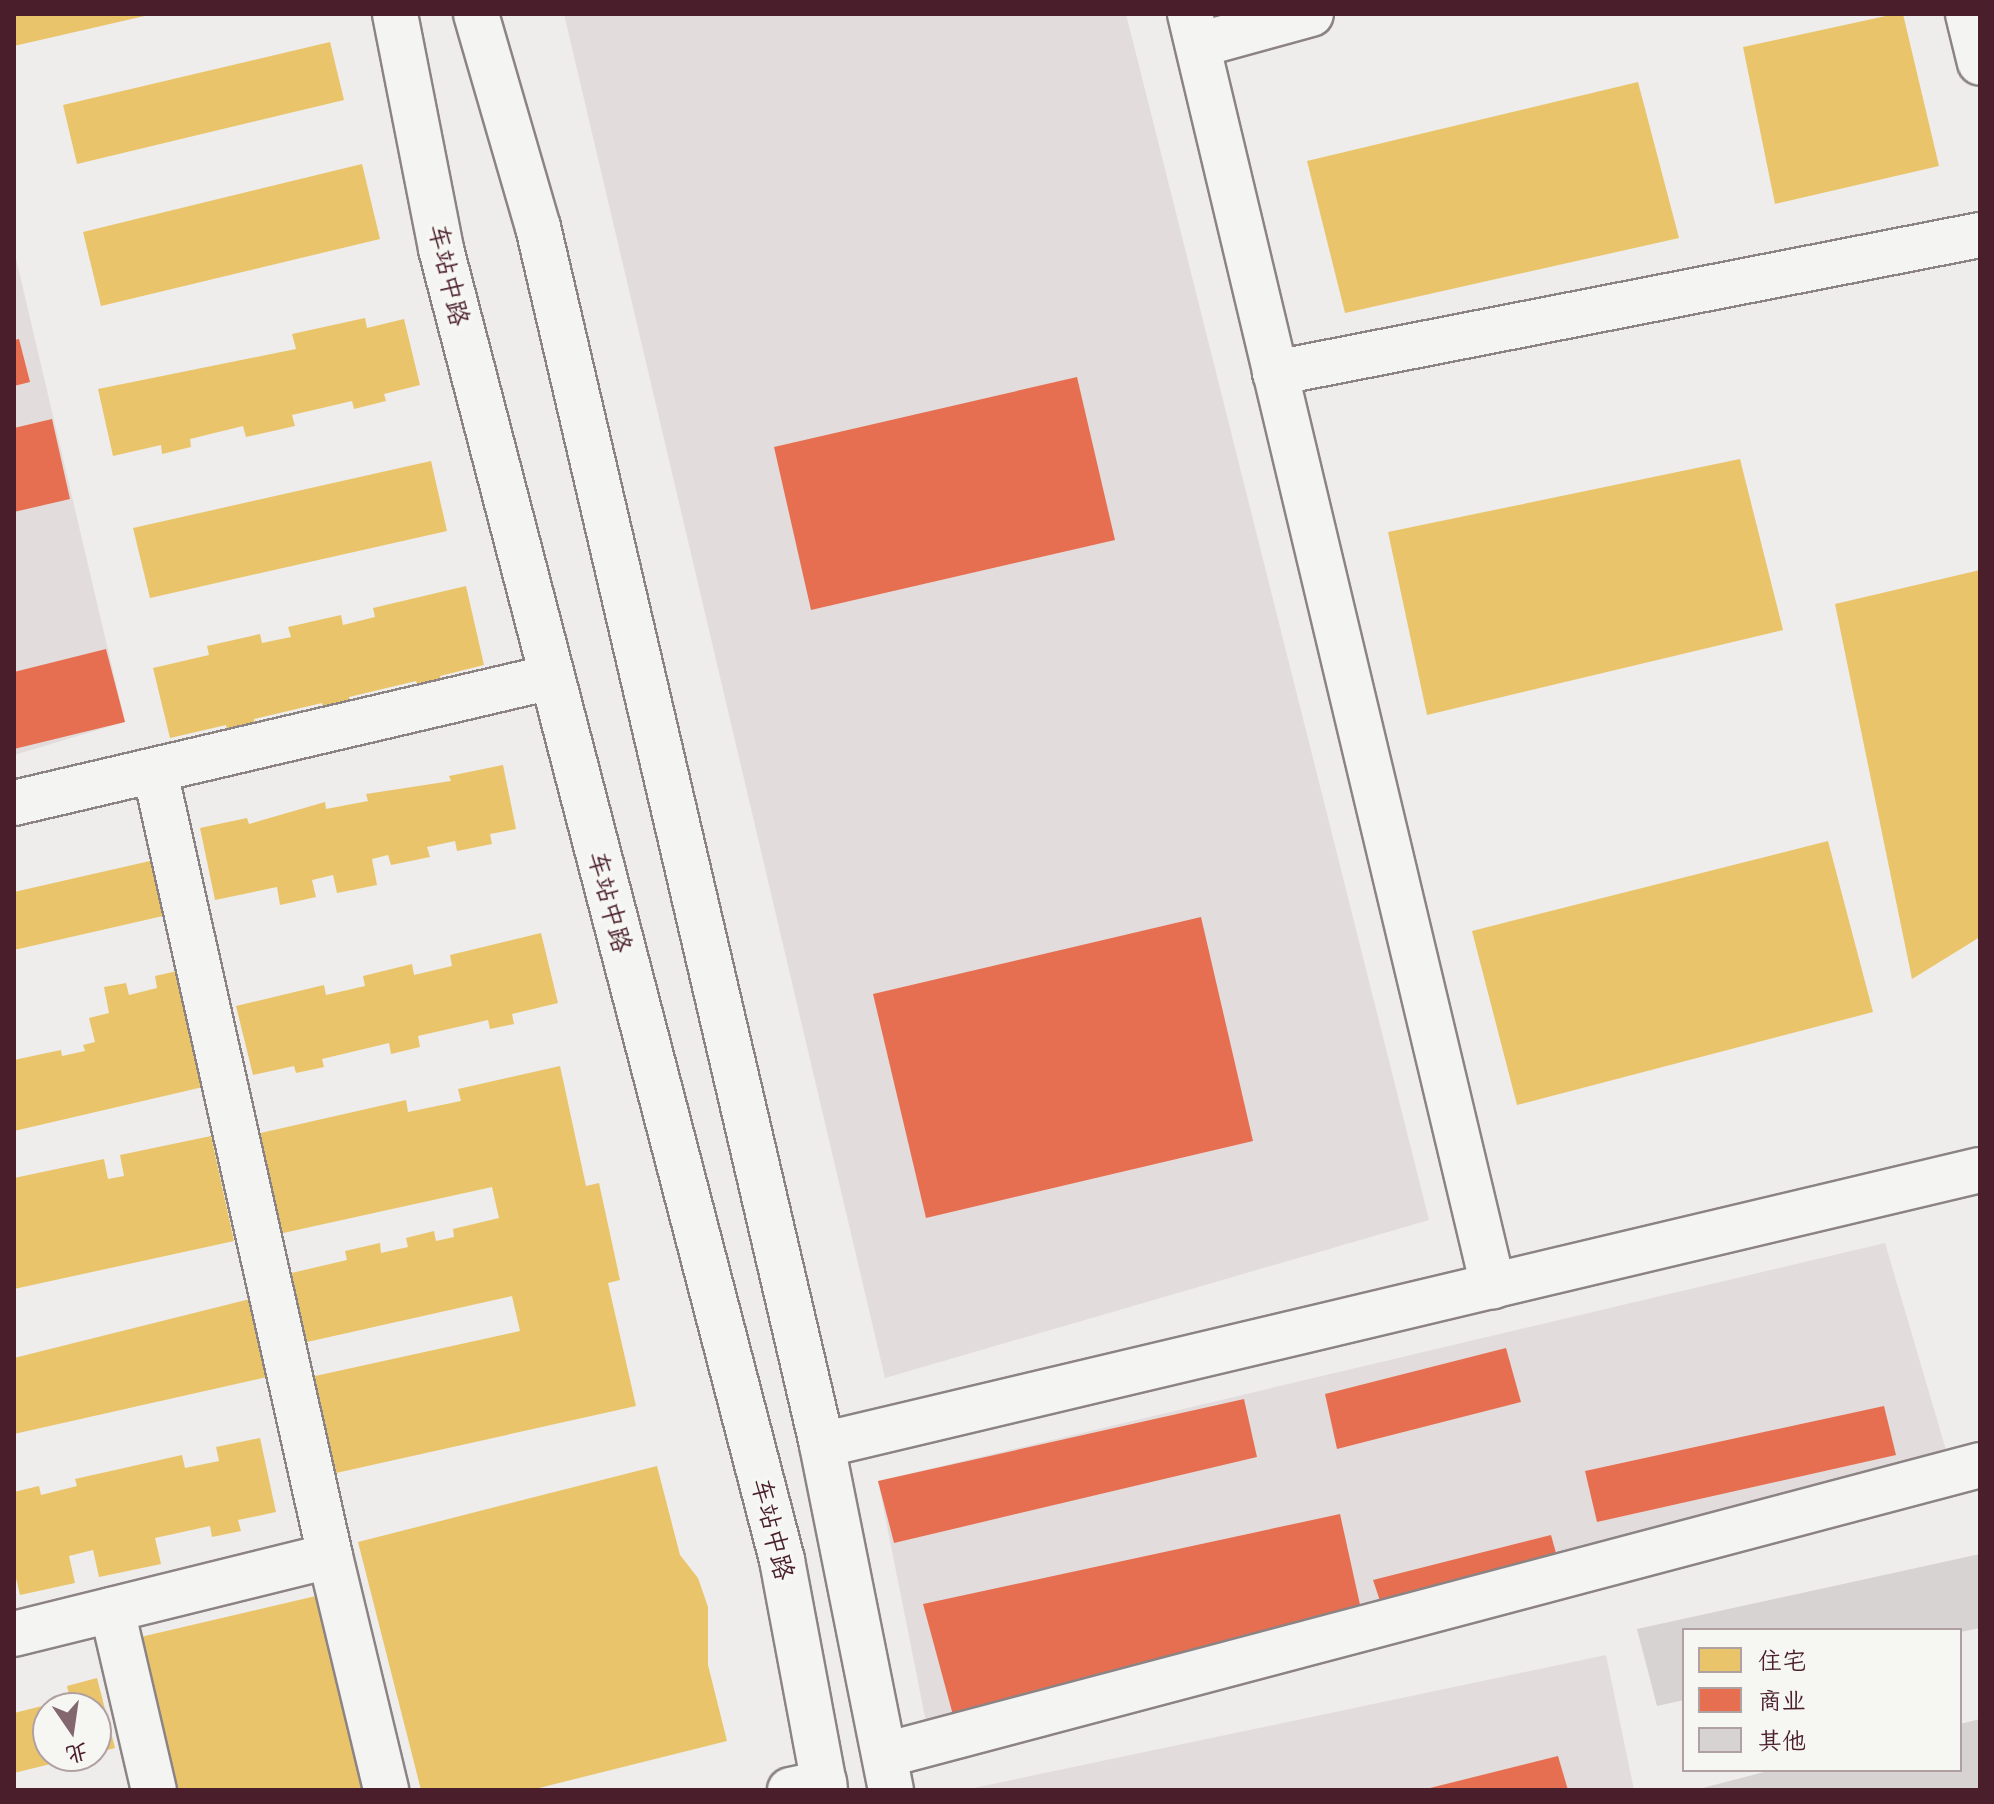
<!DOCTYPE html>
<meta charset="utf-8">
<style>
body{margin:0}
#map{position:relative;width:1994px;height:1804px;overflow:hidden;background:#eeedeb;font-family:"Patrick Hand","LXGW WenKai TC",sans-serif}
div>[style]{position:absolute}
.built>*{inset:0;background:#e2dddc}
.homes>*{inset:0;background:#e9c46a}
.shops>*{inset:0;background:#e76f51}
.building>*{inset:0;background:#d6d3d2}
.roads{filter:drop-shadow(2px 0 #8c8385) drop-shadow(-2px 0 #8c8385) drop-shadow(0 2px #8c8385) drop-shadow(0 -2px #8c8385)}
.minor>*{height:44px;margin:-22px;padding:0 22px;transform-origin:22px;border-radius:22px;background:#f4f4f2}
.major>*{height:44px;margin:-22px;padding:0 22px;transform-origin:22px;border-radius:22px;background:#f4f4f2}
span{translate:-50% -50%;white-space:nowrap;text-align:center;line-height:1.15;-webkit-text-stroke:8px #f6f6f2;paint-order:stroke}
.street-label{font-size:26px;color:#4a1f2b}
.frame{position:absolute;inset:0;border:16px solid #4a1f2b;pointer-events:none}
.legend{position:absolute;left:1682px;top:1628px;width:280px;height:144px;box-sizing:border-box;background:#f6f6f2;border:2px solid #b1a0a2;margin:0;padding:10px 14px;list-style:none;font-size:24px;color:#4a1f2b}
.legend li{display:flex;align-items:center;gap:16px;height:40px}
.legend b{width:40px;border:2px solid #b1a0a2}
.north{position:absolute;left:32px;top:1692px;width:80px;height:80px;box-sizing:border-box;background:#f6f6f2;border:2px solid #b1a0a2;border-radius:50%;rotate:167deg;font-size:22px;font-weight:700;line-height:32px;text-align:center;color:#4a1f2b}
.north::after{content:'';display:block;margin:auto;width:28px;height:36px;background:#83676e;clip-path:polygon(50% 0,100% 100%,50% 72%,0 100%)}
</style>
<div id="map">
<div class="built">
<i style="clip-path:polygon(564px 14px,1126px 14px,1429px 1220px,885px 1378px)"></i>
<i style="clip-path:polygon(14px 250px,125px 722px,14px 755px)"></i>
<i style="clip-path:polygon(1885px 1243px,1959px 1494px,933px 1757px,878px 1481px)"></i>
<i style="clip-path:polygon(1606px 1655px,1634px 1790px,964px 1790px)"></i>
</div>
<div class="homes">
<i style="clip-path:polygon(14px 14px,148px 14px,149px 15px,14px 46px)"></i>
<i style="clip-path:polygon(1895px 14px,1903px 14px,1939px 166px,1775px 204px,1743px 47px)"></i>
<i style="clip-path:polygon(330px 42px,344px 100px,77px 164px,63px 105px)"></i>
<i style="clip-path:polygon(1638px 82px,1679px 238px,1345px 313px,1307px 161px)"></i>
<i style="clip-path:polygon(362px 164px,380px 239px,101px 306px,83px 232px)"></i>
<i style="clip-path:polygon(365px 318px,367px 328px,404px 319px,420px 385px,384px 394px,386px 401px,354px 409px,352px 401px,292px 415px,295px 426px,246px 437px,243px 426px,190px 439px,191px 447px,162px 454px,161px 445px,113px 456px,98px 389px,296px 349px,292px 334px)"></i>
<i style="clip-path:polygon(1740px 459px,1783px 630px,1427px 715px,1388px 532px)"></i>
<i style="clip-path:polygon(431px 461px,447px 531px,150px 598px,133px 528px)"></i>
<i style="clip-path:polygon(1980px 570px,1980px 937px,1912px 979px,1835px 604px)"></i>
<i style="clip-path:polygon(466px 586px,484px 665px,440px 676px,442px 685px,419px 690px,416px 681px,349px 697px,351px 707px,324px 713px,322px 703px,254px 719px,256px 728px,228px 734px,226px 725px,170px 738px,153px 668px,209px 655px,207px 646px,260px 634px,262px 643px,291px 637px,288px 627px,341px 615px,343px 625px,375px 617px,373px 608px)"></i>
<i style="clip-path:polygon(503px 765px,516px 829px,490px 834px,492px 844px,457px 851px,455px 841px,427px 847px,430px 857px,391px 865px,388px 855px,372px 859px,377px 885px,337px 893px,333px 875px,312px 880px,316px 897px,280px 905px,277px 887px,215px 900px,200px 828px,247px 818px,249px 824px,325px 802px,326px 809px,368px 801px,366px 794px,451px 781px,449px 776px)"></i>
<i style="clip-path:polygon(1828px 841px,1873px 1012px,1517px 1105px,1472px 931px)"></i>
<i style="clip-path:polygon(150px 861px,163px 916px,14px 950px,14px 892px)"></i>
<i style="clip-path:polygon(541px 933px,558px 1003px,512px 1014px,514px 1024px,490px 1029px,488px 1020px,418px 1036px,420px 1047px,391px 1054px,389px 1043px,322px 1059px,324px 1067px,296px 1073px,294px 1066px,253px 1075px,236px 1006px,324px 985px,326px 995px,365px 986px,363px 976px,412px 964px,414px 975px,452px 966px,450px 955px)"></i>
<i style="clip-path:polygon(177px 971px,203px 1087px,14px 1131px,14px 1060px,61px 1050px,62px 1056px,85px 1051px,83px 1045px,95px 1042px,89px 1018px,109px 1013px,104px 987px,126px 983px,129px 995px,157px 988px,155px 976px)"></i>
<i style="clip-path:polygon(560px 1066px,586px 1186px,599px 1183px,620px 1280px,608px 1283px,636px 1406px,327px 1475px,306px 1378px,520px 1331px,512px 1296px,298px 1344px,283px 1275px,347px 1260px,345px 1251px,380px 1243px,381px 1253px,408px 1247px,406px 1238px,434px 1231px,436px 1241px,454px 1237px,453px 1229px,499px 1218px,492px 1187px,274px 1235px,252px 1135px,406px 1100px,408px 1112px,461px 1101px,458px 1089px)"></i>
<i style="clip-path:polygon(211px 1136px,234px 1241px,14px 1289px,14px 1178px,104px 1159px,108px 1179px,124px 1176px,120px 1155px)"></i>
<i style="clip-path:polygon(250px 1299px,267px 1377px,14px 1434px,14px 1358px)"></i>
<i style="clip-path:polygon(260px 1438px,276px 1512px,238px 1520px,241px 1531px,212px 1537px,210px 1526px,155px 1538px,161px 1564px,99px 1577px,93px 1550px,69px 1556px,75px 1583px,20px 1595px,14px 1570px,14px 1492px,39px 1486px,41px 1495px,77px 1486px,75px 1479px,182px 1455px,185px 1468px,219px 1461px,216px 1447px)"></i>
<i style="clip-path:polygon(657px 1466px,680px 1555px,698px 1578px,708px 1607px,708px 1665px,727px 1741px,531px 1790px,421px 1790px,358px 1542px)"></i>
<i style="clip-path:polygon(333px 1592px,379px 1790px,167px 1790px,132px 1639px)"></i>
<i style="clip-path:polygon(97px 1678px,115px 1748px,96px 1753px,96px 1708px,48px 1708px,48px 1756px,79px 1757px,14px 1773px,14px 1713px,70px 1699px,67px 1686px)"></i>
</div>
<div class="shops">
<i style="clip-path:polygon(19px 339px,30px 382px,14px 386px,14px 340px)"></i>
<i style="clip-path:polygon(1077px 377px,1115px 540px,811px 610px,774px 447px)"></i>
<i style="clip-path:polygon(52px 419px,70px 499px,14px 512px,14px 428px)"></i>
<i style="clip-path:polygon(106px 649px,125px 722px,14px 749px,14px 672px)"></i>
<i style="clip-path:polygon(1201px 917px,1253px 1141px,926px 1218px,873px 994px)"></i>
<i style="clip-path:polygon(1506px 1348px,1521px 1402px,1337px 1449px,1325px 1394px)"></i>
<i style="clip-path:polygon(1244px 1399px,1257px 1457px,894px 1543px,878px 1481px)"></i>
<i style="clip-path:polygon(1884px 1406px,1896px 1455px,1597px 1522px,1585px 1471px)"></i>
<i style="clip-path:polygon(1340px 1514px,1368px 1641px,957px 1730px,923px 1604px)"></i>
<i style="clip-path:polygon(1551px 1535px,1564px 1582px,1388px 1625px,1373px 1580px)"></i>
<i style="clip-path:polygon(1558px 1756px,1568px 1790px,1427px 1790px,1426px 1789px)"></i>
</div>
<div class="building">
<i style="clip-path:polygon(1980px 1554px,1980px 1628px,1960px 1632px,1684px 1630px,1684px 1700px,1657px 1706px,1637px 1629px)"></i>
<i style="clip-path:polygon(1980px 1719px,1980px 1790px,1695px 1790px,1772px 1770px,1960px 1770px,1960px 1724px)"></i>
</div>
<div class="roads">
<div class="minor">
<i style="left:1190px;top:14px;width:1308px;rotate:76.6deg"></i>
<i style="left:1968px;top:14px;width:50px;rotate:76.2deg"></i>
<i style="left:1198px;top:45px;width:117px;rotate:-15.3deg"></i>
<i style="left:1275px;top:373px;width:718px;rotate:-11.08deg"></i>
<i style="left:14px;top:803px;width:552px;rotate:-13.2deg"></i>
<i style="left:822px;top:1445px;width:1190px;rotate:-13.36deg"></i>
<i style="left:330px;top:1556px;width:241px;rotate:76.5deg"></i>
<i style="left:112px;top:1610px;width:185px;rotate:76.9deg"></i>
<i style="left:14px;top:1634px;width:325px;rotate:-13.9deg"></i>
<i style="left:330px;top:1556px;width:803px;rotate:-102.58deg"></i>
<i style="left:885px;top:1755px;width:1133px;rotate:-14.83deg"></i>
<i style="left:790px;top:1790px;width:35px;rotate:-12deg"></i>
</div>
<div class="major">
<i style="left:395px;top:14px;width:239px;rotate:78.9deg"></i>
<i style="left:441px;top:249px;width:1355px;rotate:75.42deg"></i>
<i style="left:782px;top:1560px;width:234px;rotate:79.4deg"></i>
<i style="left:476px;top:14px;width:222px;rotate:73.8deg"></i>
<i style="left:538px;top:227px;width:1251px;rotate:76.87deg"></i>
<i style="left:822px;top:1445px;width:352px;rotate:78.7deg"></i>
</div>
</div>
<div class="street-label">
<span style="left:449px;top:275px;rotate:77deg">车站中路</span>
<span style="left:610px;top:902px;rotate:75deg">车站中路</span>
<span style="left:773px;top:1529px;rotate:76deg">车站中路</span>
</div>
<div class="frame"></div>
<ul class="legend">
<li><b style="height:22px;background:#e9c46a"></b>住宅</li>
<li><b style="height:22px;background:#e76f51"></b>商业</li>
<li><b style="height:22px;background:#d6d3d2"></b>其他</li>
</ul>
<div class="north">北</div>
</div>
